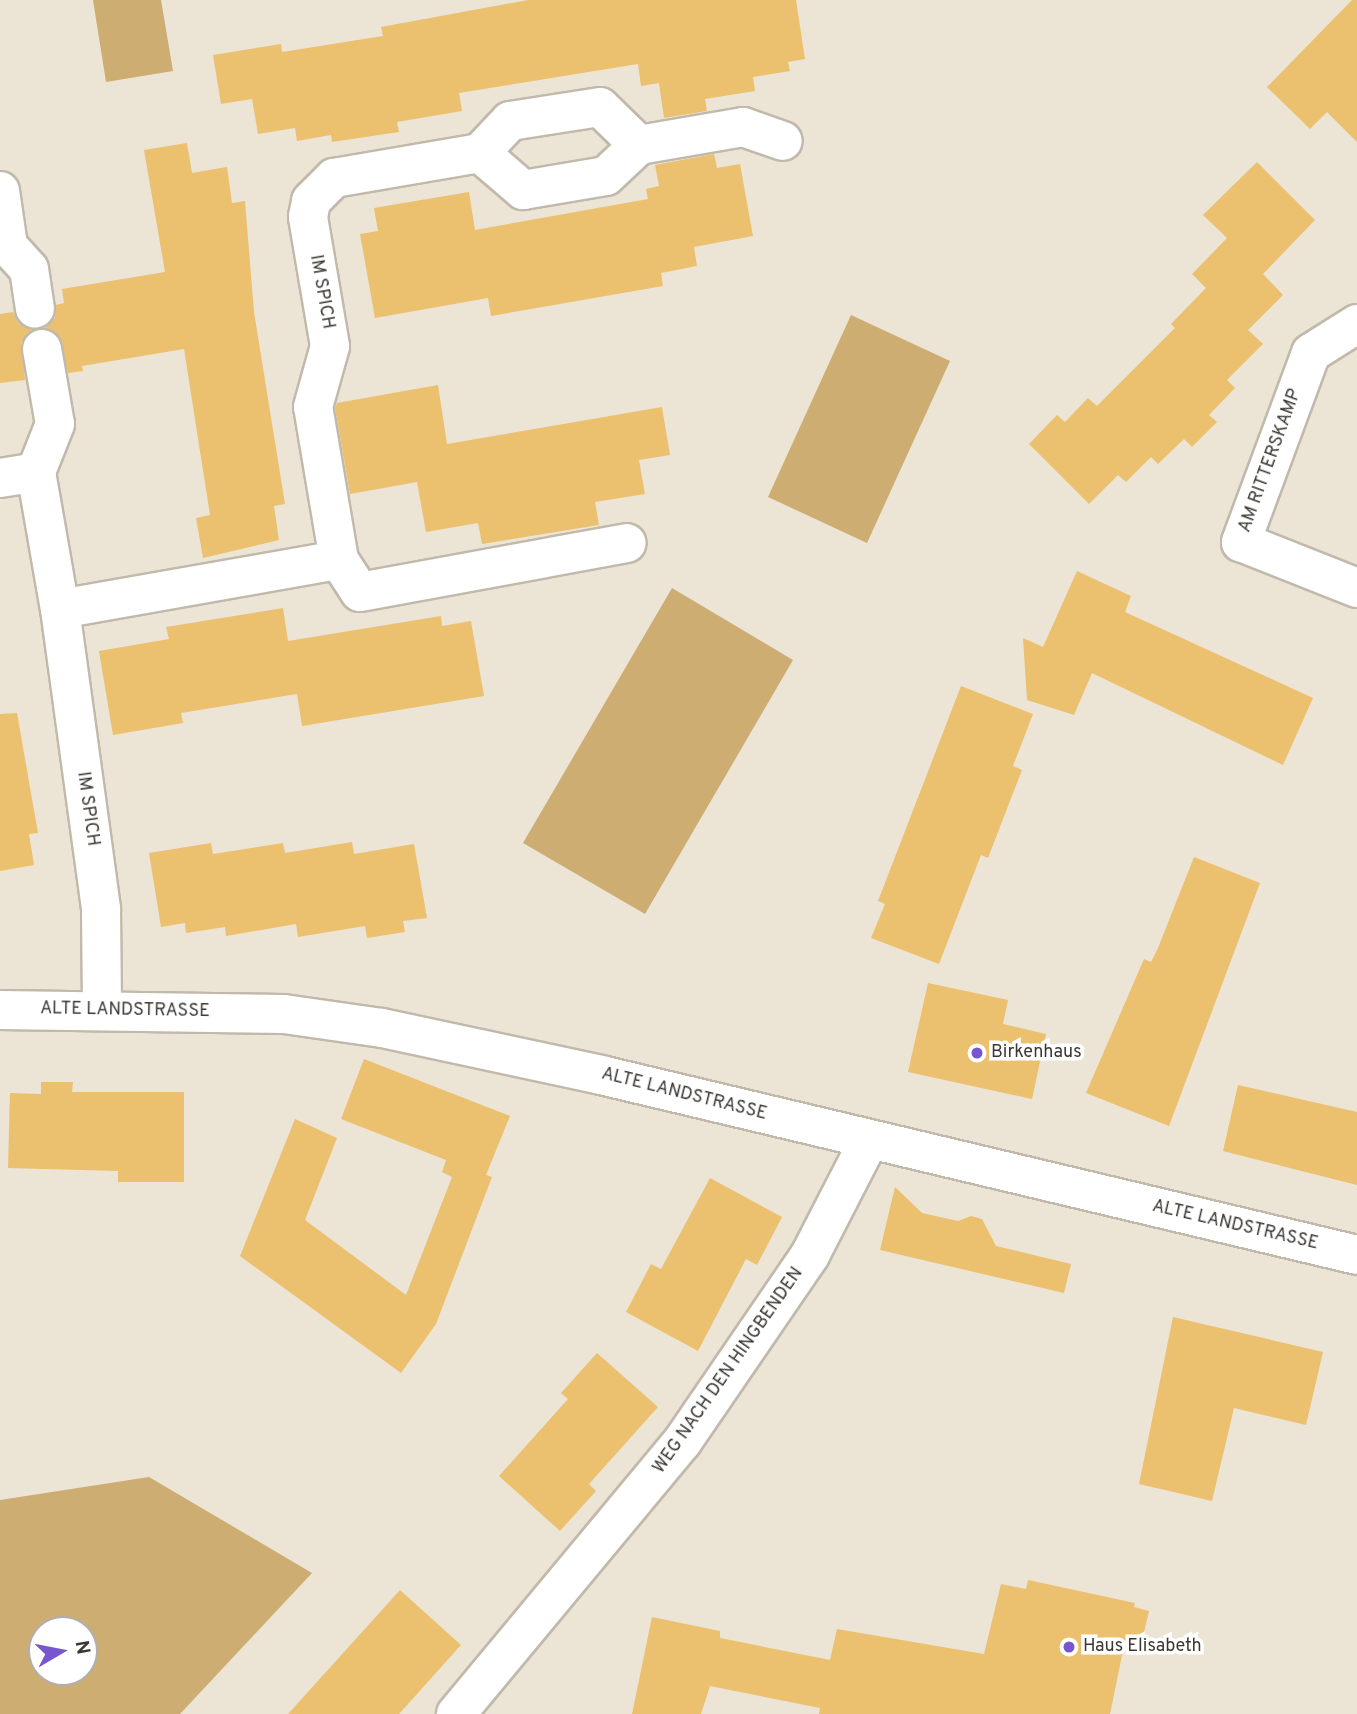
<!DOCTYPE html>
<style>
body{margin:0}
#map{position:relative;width:1357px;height:1714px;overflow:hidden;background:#ece4d5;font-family:Overpass,sans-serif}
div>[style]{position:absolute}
.green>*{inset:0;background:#cdad72}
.building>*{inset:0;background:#ebc06f}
.roads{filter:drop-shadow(2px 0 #c1b9ab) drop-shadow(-2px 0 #c1b9ab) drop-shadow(0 2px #c1b9ab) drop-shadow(0 -2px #c1b9ab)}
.minor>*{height:38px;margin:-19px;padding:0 19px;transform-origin:19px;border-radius:19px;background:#fff}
.dots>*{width:19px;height:19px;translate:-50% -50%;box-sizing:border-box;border:4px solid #fff;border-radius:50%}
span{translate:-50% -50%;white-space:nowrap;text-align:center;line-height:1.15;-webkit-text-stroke:7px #fff;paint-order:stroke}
.street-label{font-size:18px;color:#3b3833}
.poi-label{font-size:18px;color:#3b3833}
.left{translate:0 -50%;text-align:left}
.north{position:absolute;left:28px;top:1616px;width:70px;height:70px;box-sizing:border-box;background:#fff;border:2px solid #b1afad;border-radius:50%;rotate:80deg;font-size:19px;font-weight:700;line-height:28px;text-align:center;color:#3b3833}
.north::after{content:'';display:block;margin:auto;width:24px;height:32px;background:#7756d0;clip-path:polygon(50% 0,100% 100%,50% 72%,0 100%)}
</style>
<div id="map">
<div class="green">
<i style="clip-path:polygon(93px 0,161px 0,173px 71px,106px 82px)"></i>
<i style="clip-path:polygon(851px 315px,950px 361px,867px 543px,768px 497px)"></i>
<i style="clip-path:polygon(672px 588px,793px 660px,645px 914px,523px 843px)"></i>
<i style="clip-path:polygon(evenodd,149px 1477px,312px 1573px,180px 1714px,0 1714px,0 1500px,149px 1477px,42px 1630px,84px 1630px,84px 1672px,42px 1672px,42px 1630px)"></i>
</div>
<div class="building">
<i style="clip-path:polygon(528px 0,796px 0,805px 59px,788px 62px,790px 71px,753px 77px,755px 91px,705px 99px,707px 111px,664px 118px,659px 83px,641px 86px,638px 64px,459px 93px,462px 111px,397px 122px,399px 132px,332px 142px,331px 135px,297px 141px,295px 128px,258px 134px,252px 99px,221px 104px,213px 55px,281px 44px,282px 52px,383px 36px,381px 27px)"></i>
<i style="clip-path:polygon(1352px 0,1357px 0,1357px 142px,1327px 112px,1310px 129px,1267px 87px)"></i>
<i style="clip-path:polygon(187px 143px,192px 173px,227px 167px,232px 203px,245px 201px,254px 312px,285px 504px,274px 506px,279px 540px,203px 558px,196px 518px,210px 515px,184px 349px,82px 366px,83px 371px,68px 373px,59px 336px,45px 328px,55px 318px,56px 305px,64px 303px,62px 289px,165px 272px,144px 150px)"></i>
<i style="clip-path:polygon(714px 154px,717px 168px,740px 164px,753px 236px,694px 247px,697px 266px,661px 273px,663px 286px,491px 316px,488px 298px,375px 318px,360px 234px,378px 231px,374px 208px,469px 192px,475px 230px,648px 199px,646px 189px,659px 186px,655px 165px)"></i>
<i style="clip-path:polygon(1257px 162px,1315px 220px,1263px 274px,1283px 295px,1248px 330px,1263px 344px,1227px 380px,1235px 388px,1209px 415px,1217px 422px,1192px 447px,1184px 439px,1158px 464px,1151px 457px,1126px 482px,1118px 475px,1089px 504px,1029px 444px,1057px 415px,1065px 422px,1088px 398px,1097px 406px,1175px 328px,1171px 324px,1206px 288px,1192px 274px,1227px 238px,1203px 215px)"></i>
<i style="clip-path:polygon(13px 312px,18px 323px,32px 330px,21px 342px,25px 380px,0 383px,0 314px)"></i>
<i style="clip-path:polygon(438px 385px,447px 444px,662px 407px,670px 455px,639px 460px,645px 494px,595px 502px,599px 525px,482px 544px,478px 523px,426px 532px,417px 482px,350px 494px,335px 408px,337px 403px)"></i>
<i style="clip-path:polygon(1077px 571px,1131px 596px,1125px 612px,1313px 698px,1283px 765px,1092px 673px,1074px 715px,1027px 700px,1023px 638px,1043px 647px)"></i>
<i style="clip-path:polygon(283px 608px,288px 641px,441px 616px,442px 626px,471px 621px,484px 696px,302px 726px,297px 694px,181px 713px,183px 723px,113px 735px,99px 651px,169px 639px,166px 627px)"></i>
<i style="clip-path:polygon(961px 686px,1033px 714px,1013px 766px,1022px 770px,988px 858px,981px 855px,939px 964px,871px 938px,885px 904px,878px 901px)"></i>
<i style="clip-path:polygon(17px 713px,38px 833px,29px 834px,34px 865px,0 871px,0 714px)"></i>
<i style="clip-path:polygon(352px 842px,354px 854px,414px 844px,427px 918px,403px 921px,405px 932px,367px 938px,365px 926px,298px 937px,296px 924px,226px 936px,225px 927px,186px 933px,185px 923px,161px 927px,149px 853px,211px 843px,213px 854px,283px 843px,285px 853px)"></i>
<i style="clip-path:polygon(1194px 857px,1260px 883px,1169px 1126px,1086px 1093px,1144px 959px,1151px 962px,1158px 948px)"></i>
<i style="clip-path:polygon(928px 983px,1008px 1000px,1003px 1024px,1046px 1034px,1032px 1099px,908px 1072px)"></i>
<i style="clip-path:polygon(364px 1059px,510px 1116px,486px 1175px,492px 1177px,436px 1324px,401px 1373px,240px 1256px,295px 1119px,337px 1138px,305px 1220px,406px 1295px,452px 1177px,442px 1172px,446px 1160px,341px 1119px)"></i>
<i style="clip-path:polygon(41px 1082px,73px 1082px,72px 1092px,184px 1092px,184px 1182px,118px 1182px,118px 1171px,8px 1168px,10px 1093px,41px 1094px)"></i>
<i style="clip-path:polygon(1238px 1085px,1357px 1112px,1357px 1185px,1223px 1151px)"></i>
<i style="clip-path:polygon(710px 1178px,782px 1217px,757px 1265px,746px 1259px,698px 1351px,626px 1312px,651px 1264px,661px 1269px)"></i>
<i style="clip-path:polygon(895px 1187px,922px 1213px,958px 1221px,971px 1216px,982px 1219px,996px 1246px,1071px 1264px,1064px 1293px,880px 1250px)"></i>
<i style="clip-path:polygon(1173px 1317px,1323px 1352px,1306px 1425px,1234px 1408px,1212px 1501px,1139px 1484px)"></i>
<i style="clip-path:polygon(597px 1353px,658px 1407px,589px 1484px,596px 1491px,560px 1531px,499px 1476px,568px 1399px,561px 1393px)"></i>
<i style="clip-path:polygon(1028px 1580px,1135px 1603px,1134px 1607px,1149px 1611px,1141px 1645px,1125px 1641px,1110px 1714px,819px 1714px,820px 1708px,710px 1686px,701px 1714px,632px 1714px,652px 1617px,720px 1631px,720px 1638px,830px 1660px,837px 1629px,984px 1654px,1001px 1584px,1026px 1589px)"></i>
<i style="clip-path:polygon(400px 1590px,461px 1645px,399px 1714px,288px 1714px)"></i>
</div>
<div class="roads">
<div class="minor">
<i style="left:639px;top:145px;width:106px;rotate:-9.8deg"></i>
<i style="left:743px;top:127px;width:42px;rotate:19.3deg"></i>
<i style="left:0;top:191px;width:56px;rotate:81.7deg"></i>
<i style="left:8px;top:246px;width:31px;rotate:48deg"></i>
<i style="left:29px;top:269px;width:40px;rotate:81.5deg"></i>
<i style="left:1357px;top:324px;width:54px;rotate:147.8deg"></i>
<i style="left:1311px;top:353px;width:202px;rotate:110.3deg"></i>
<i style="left:1241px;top:542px;width:125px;rotate:21.6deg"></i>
<i style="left:42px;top:349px;width:76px;rotate:80.2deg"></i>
<i style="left:55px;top:424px;width:52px;rotate:111.6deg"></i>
<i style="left:36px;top:472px;width:139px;rotate:80.1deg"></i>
<i style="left:60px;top:609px;width:304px;rotate:82.2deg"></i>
<i style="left:101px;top:910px;width:100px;rotate:89.4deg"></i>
<i style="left:0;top:478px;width:36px;rotate:-9deg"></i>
<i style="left:339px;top:560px;width:155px;rotate:-99.6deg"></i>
<i style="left:313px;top:407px;width:63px;rotate:-74.4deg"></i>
<i style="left:330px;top:346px;width:131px;rotate:-99.7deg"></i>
<i style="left:308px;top:217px;width:16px;rotate:-79deg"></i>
<i style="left:311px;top:201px;width:33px;rotate:-45deg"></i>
<i style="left:334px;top:178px;width:148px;rotate:-9.7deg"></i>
<i style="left:480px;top:153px;width:57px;rotate:40.7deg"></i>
<i style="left:523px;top:190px;width:84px;rotate:-9.6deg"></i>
<i style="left:606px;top:176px;width:45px;rotate:-43.2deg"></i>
<i style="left:639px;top:145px;width:54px;rotate:-135.7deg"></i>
<i style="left:600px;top:107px;width:91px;rotate:171.2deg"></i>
<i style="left:510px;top:121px;width:44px;rotate:133.2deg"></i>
<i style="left:60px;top:609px;width:283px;rotate:-10deg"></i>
<i style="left:339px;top:560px;width:38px;rotate:57deg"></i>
<i style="left:360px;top:592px;width:271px;rotate:-10.4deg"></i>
<i style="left:0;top:1010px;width:284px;rotate:0.8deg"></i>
<i style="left:284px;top:1014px;width:99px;rotate:8.1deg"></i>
<i style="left:382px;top:1028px;width:224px;rotate:12.1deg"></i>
<i style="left:601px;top:1075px;width:777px;rotate:13.39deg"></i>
<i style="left:456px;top:1714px;width:354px;rotate:-50.3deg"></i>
<i style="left:682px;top:1442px;width:227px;rotate:-55.6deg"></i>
<i style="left:810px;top:1255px;width:129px;rotate:-62.8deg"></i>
</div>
</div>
<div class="dots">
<i style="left:977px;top:1053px;background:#7756d0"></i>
<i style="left:1069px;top:1647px;background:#7756d0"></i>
</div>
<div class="street-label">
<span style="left:321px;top:292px;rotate:80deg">IM SPICH</span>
<span style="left:1271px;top:461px;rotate:-70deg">AM RITTERSKAMP</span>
<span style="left:87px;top:809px;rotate:82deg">IM SPICH</span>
<span style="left:125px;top:1011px;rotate:1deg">ALTE LANDSTRASSE</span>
<span style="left:684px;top:1095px;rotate:14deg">ALTE LANDSTRASSE</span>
<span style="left:1235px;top:1226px;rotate:13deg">ALTE LANDSTRASSE</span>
<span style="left:729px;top:1371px;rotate:-55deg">WEG NACH DEN HINGBENDEN</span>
</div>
<div class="poi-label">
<span class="left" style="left:991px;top:1053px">Birkenhaus</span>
<span class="left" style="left:1083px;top:1647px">Haus Elisabeth</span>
</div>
<div class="north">N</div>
</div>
